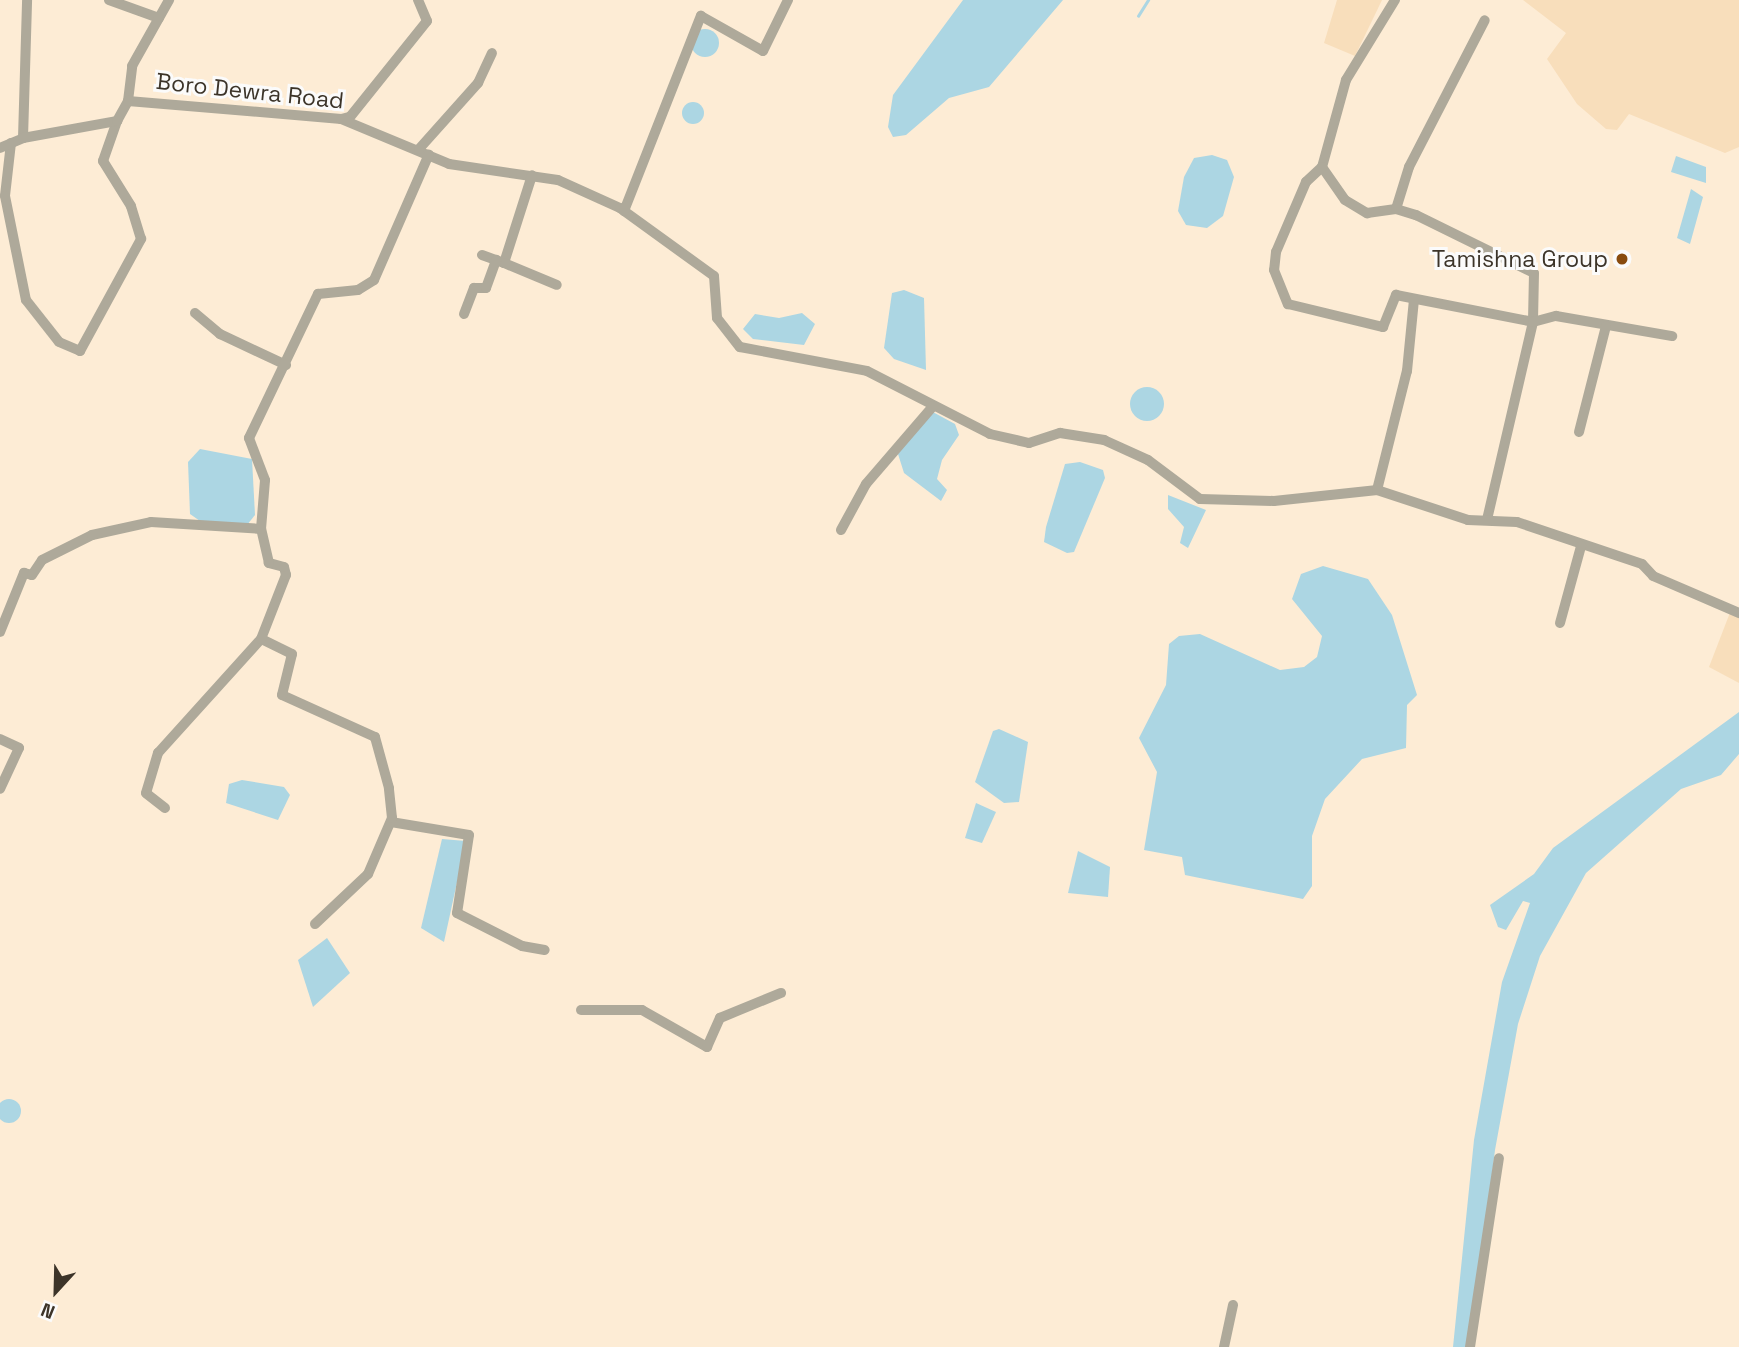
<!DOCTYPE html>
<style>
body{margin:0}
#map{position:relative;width:1739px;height:1347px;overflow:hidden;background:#fdecd5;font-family:"Space Grotesk",sans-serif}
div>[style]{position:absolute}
.built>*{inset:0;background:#f8debb}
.water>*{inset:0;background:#acd6e3}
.round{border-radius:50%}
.stream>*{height:2.5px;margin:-1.25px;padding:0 1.25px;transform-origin:1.25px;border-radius:1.25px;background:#acd6e3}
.minor>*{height:10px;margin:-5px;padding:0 5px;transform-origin:5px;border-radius:5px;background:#aea99a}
.dots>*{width:19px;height:19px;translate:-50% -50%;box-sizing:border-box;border:4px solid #fbfbfb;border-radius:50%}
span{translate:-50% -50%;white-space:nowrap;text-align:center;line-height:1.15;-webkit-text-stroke:6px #fbfbfb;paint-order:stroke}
.street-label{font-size:23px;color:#3c3429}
.poi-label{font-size:23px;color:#3c3429}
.right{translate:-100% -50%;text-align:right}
.north{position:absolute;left:21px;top:1256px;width:70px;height:70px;-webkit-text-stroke:5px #fbfbfb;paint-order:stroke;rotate:202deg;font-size:19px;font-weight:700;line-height:28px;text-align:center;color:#3c3429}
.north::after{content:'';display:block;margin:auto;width:24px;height:32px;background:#3c3429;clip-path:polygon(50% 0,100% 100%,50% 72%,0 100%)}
</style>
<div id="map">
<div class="built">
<i style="clip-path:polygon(1337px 0,1382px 0,1355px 56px,1324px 43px)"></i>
<i style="clip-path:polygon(1523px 0,1739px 0,1739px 147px,1725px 153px,1629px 114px,1617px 130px,1606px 129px,1577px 104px,1547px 59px,1566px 33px)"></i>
<i style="clip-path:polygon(1731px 610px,1739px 614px,1739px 683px,1709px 667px)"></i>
</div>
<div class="water">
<i style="clip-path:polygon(963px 0,1063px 0,989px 87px,949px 98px,906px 135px,893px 137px,888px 127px,893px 95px)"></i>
<i class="round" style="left:691px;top:29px;width:28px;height:28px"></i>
<i class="round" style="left:682px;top:102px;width:22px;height:22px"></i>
<i style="clip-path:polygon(1212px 155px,1227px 160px,1234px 177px,1223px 216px,1207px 228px,1186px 225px,1178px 211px,1184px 177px,1194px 158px)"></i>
<i style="clip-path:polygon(1676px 156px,1706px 167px,1706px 183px,1671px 172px)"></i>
<i style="clip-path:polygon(1691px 189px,1703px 197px,1690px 244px,1677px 238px)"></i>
<i style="clip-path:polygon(904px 290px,924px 298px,926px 370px,894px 359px,884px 348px,892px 293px)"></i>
<i style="clip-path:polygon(802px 313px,815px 324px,804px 345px,753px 339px,743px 329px,755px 314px,779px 318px)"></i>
<i class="round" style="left:1130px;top:387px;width:34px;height:34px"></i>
<i style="clip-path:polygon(931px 411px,955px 424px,959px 435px,942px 460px,937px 479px,947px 490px,941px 501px,904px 473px,898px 454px)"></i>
<i style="clip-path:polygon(200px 449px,252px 459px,255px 515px,247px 525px,200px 521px,190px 514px,188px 462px)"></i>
<i style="clip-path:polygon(1080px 462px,1103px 470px,1105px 478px,1074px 552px,1067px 553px,1044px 542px,1046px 527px,1065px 464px)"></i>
<i style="clip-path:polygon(1168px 495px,1206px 510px,1188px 548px,1180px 543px,1184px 527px,1168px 509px)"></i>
<i style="clip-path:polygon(1323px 566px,1368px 579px,1392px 615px,1417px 695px,1407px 705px,1406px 748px,1362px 759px,1325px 799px,1312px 836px,1312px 886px,1303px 899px,1185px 875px,1182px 857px,1144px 850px,1157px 772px,1139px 738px,1166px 685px,1169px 644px,1179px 636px,1200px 634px,1280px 670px,1304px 667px,1317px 657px,1322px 636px,1292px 599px,1301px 574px)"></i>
<i style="clip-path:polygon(1739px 712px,1739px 754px,1721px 775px,1681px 789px,1586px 873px,1540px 956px,1518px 1024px,1495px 1150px,1471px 1347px,1453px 1347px,1474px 1140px,1502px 982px,1530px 903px,1523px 901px,1506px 930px,1498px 927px,1490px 905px,1534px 874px,1553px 848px)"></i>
<i style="clip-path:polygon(999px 729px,1028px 742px,1019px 802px,1004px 803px,975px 782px,993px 731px)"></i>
<i style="clip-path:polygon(242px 780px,284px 787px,290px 795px,278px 820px,226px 803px,229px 784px)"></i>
<i style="clip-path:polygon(976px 803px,996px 812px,982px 843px,965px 838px)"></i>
<i style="clip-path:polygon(442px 839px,466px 841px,444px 942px,421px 928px)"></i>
<i style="clip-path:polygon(1078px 851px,1110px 867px,1108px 897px,1068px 893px)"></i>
<i style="clip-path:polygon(327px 938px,350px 973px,313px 1007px,298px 960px)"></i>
<i class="round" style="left:-3px;top:1099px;width:24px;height:24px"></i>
</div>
<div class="stream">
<i style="left:1138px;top:16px;width:19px;rotate:-58deg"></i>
</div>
<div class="minor">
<i style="left:109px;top:0;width:53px;rotate:19.8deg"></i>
<i style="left:1395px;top:0;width:94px;rotate:121.5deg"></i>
<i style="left:1346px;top:80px;width:90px;rotate:105.4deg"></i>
<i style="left:1322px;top:167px;width:40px;rotate:55.1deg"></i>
<i style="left:1345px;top:200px;width:26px;rotate:31deg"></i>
<i style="left:1367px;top:213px;width:29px;rotate:-8deg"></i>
<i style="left:1396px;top:209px;width:21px;rotate:17deg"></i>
<i style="left:1416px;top:215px;width:131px;rotate:26.2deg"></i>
<i style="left:1534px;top:273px;width:49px;rotate:91.2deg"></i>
<i style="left:1533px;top:322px;width:203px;rotate:103.1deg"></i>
<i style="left:128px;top:101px;width:35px;rotate:-83deg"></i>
<i style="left:132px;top:66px;width:76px;rotate:-60.7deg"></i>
<i style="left:341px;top:119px;width:9px;rotate:-13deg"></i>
<i style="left:350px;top:117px;width:123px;rotate:-51.3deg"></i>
<i style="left:427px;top:21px;width:23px;rotate:-113deg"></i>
<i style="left:23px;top:138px;width:138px;rotate:-88.3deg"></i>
<i style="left:11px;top:143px;width:53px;rotate:96.5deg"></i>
<i style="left:5px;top:196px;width:106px;rotate:78.6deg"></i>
<i style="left:26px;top:300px;width:53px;rotate:51.8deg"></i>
<i style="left:59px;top:342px;width:23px;rotate:23deg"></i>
<i style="left:80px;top:351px;width:128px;rotate:-61.4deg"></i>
<i style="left:141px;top:239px;width:34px;rotate:-107deg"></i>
<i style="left:131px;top:206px;width:53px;rotate:-121.9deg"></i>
<i style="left:103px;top:161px;width:42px;rotate:-70.7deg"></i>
<i style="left:0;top:148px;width:25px;rotate:-23deg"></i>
<i style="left:23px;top:138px;width:96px;rotate:-10.3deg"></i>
<i style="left:117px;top:121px;width:23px;rotate:-61deg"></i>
<i style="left:128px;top:101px;width:214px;rotate:4.8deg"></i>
<i style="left:341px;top:119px;width:117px;rotate:22.6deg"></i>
<i style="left:449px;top:164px;width:110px;rotate:8.4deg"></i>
<i style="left:558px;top:180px;width:68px;rotate:24.3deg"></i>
<i style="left:620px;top:208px;width:116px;rotate:35.9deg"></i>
<i style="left:714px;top:276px;width:42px;rotate:85.9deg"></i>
<i style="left:717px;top:318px;width:37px;rotate:52deg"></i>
<i style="left:740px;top:347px;width:129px;rotate:10.7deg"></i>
<i style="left:867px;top:371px;width:138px;rotate:27.1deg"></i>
<i style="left:990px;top:434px;width:40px;rotate:13deg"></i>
<i style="left:1029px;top:443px;width:33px;rotate:-18deg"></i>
<i style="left:1060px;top:433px;width:45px;rotate:9deg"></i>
<i style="left:1104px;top:440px;width:48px;rotate:24.4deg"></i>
<i style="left:1148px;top:460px;width:65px;rotate:36.9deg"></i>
<i style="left:1200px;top:499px;width:74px;rotate:1.5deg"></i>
<i style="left:1274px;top:501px;width:104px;rotate:-6.1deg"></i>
<i style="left:1377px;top:490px;width:96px;rotate:18.2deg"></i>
<i style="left:1468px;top:520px;width:49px;rotate:2.3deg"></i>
<i style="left:1517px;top:522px;width:132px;rotate:18.6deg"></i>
<i style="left:1642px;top:564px;width:16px;rotate:47deg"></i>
<i style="left:1653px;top:576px;width:94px;rotate:23.3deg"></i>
<i style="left:419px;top:149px;width:89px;rotate:-48.2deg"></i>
<i style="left:478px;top:83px;width:33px;rotate:-65deg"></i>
<i style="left:1322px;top:167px;width:22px;rotate:137deg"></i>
<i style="left:1306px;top:182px;width:76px;rotate:113.2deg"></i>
<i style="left:1276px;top:252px;width:18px;rotate:96deg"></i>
<i style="left:1274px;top:270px;width:37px;rotate:68deg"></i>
<i style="left:1288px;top:304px;width:98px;rotate:13.6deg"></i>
<i style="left:1383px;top:327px;width:35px;rotate:-68deg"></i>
<i style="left:1396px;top:295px;width:140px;rotate:11.1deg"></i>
<i style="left:1533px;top:322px;width:24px;rotate:-15deg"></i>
<i style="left:1556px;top:316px;width:118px;rotate:9.8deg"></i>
<i style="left:1396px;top:209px;width:44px;rotate:-72.8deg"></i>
<i style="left:1409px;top:167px;width:165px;rotate:-62.7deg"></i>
<i style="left:624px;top:211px;width:210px;rotate:-68.5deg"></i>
<i style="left:701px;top:16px;width:71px;rotate:29.4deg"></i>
<i style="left:763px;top:51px;width:57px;rotate:-63.9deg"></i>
<i style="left:482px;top:255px;width:23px;rotate:20deg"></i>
<i style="left:504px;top:263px;width:92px;rotate:-72.3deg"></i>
<i style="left:504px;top:263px;width:57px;rotate:22.5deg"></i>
<i style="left:195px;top:313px;width:33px;rotate:40deg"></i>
<i style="left:220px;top:334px;width:73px;rotate:25.2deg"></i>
<i style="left:464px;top:314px;width:28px;rotate:-69deg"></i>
<i style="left:474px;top:288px;width:12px"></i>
<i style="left:486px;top:288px;width:30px;rotate:-70deg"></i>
<i style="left:1579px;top:432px;width:109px;rotate:-75.7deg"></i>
<i style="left:1377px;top:490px;width:123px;rotate:-75.9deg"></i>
<i style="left:1407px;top:371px;width:72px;rotate:-84.4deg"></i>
<i style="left:841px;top:530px;width:52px;rotate:-61.5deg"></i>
<i style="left:866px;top:484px;width:103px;rotate:-49.3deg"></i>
<i style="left:1560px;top:623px;width:80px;rotate:-74.7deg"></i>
<i style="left:0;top:632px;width:64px;rotate:-67.9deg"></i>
<i style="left:24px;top:573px;width:8px;rotate:14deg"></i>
<i style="left:32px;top:575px;width:18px;rotate:-56deg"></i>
<i style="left:42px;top:560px;width:56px;rotate:-26.6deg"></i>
<i style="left:92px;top:535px;width:60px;rotate:-12.4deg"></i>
<i style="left:151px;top:522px;width:110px;rotate:3.6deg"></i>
<i style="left:0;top:739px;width:21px;rotate:25deg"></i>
<i style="left:19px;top:748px;width:45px;rotate:114.9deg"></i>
<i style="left:165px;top:808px;width:24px;rotate:-142deg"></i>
<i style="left:146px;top:793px;width:42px;rotate:-73.3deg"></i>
<i style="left:158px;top:753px;width:154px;rotate:-47.9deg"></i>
<i style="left:391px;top:822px;width:79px;rotate:9.5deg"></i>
<i style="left:469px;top:835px;width:79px;rotate:98.7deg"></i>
<i style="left:457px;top:913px;width:73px;rotate:26.9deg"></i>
<i style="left:522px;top:946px;width:23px;rotate:10deg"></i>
<i style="left:315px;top:924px;width:73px;rotate:-43.3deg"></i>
<i style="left:368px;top:874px;width:61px;rotate:-66.8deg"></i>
<i style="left:392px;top:818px;width:30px;rotate:-96deg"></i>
<i style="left:389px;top:788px;width:53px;rotate:-105.4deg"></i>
<i style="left:375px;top:737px;width:102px;rotate:-155.7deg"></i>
<i style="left:282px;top:695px;width:42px;rotate:-76.3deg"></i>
<i style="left:292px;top:654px;width:34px;rotate:-154deg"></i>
<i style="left:261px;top:639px;width:69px;rotate:-68.7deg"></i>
<i style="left:286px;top:575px;width:8px;rotate:-104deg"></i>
<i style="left:284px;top:567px;width:16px;rotate:-165deg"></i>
<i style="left:269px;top:563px;width:35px;rotate:-103deg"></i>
<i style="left:261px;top:529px;width:49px;rotate:-85.3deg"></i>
<i style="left:265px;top:480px;width:45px;rotate:-110.9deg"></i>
<i style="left:249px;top:438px;width:160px;rotate:-64.4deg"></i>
<i style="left:318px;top:294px;width:40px;rotate:-5.7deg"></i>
<i style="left:358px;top:290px;width:19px;rotate:-32deg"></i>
<i style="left:374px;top:280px;width:137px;rotate:-66.4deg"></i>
<i style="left:581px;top:1010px;width:61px"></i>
<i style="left:642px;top:1010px;width:75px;rotate:29.6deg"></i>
<i style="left:707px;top:1047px;width:32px;rotate:-66deg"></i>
<i style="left:720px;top:1018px;width:66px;rotate:-22.3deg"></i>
<i style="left:1224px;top:1347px;width:43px;rotate:-77.9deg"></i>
<i style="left:1470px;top:1347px;width:191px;rotate:-81.3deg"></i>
</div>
<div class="dots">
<i style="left:1622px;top:259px;background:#894b0e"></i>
</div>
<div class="street-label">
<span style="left:250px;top:91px;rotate:6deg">Boro Dewra Road</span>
</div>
<div class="poi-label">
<span class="right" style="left:1608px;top:259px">Tamishna Group</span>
</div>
<div class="north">N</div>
</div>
